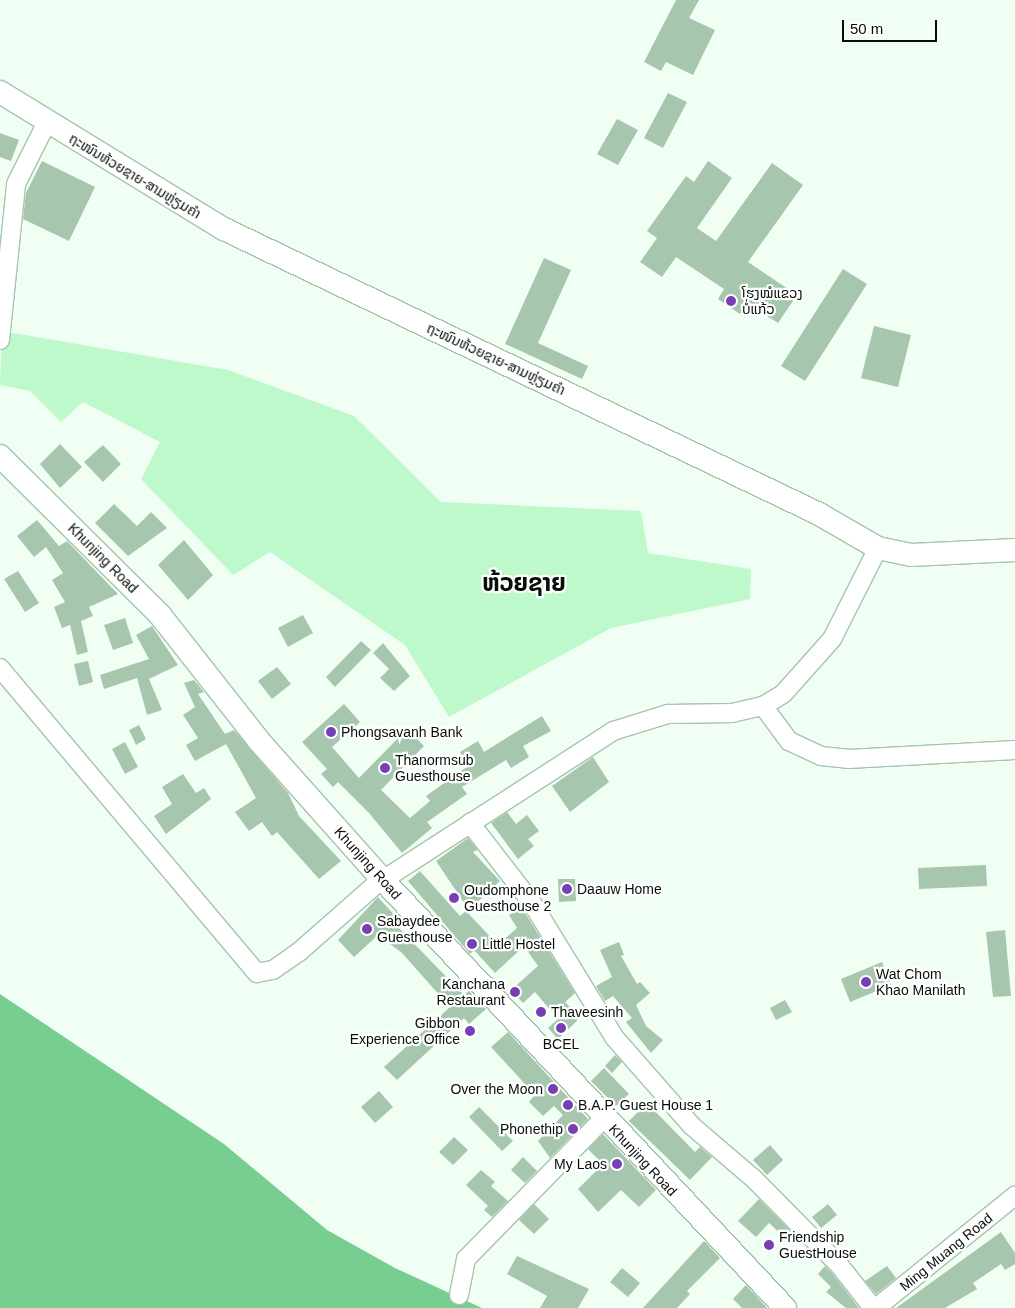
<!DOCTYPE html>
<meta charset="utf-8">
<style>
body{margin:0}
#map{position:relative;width:1015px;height:1308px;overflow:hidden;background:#f1fef4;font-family:Helvetica,"Noto Sans Lao",sans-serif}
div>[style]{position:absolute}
.green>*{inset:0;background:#bdf9cb}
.water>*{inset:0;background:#78cd90}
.building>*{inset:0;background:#a6c6ad}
.roads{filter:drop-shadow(1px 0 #a6c5ad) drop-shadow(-1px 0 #a6c5ad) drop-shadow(0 1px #a6c5ad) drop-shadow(0 -1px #a6c5ad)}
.minor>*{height:18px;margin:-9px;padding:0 9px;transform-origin:9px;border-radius:9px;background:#fff}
.major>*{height:22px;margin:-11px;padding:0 11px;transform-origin:11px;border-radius:11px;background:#fff}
.dots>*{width:14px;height:14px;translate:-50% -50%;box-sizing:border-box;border:2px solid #fff;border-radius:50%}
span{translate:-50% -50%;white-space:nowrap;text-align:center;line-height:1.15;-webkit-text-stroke:4.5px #fff;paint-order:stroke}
.street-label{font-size:14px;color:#050f07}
.poi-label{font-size:14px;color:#050f07}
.left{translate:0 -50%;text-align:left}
.right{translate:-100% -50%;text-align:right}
.town-label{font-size:24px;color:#050f07;font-weight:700}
.scale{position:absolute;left:842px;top:20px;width:95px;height:22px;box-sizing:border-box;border:2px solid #050f07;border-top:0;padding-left:6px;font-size:15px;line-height:18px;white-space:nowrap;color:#050f07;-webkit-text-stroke:4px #fff;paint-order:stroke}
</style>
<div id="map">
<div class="green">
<i style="clip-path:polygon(2px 331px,228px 370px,354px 416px,441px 502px,641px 511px,648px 553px,751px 569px,750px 599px,611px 628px,449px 717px,405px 645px,270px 552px,233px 575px,141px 479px,160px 442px,83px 402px,61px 422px,30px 391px,0 385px)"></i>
</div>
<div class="water">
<i style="clip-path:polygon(0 994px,224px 1144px,327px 1230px,395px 1268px,482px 1308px,0 1308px)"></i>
</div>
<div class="building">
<i style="clip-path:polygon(676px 0,699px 0,689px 18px,715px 30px,693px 75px,666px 62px,661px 71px,644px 62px)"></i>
<i style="clip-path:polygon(668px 93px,687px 102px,663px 148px,644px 138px)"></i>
<i style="clip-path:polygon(617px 119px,638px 130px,618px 165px,597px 154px)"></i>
<i style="clip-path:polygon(0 133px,19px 140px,11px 161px,0 157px)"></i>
<i style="clip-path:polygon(42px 161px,95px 187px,69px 241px,23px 219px,26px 193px)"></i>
<i style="clip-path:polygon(708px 161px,732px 178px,697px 228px,716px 241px,772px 163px,803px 185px,748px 262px,797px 295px,778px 323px,747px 303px,740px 314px,718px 299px,724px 289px,676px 257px,662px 277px,640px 262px,657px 238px,647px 231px,686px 176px,694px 182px)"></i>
<i style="clip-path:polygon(544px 258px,571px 270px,538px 343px,588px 366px,582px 379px,505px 344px)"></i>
<i style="clip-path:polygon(843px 269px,867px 284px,805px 381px,781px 366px)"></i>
<i style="clip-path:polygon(874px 326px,911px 335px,898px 387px,861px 378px)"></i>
<i style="clip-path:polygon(60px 444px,82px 467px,60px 488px,40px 464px)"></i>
<i style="clip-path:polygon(103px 445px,121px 464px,103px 482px,84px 462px)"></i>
<i style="clip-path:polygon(114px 504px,137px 526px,151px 512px,167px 528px,128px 556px,95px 523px)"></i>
<i style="clip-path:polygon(37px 520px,59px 546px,67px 541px,118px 594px,89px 607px,93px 616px,81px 621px,88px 652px,77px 655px,70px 625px,62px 628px,54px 607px,65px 602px,52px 580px,63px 573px,46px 547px,34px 557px,17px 536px)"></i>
<i style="clip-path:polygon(184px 540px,213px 575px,188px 600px,158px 565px)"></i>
<i style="clip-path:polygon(18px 571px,39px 603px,25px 612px,4px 579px)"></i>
<i style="clip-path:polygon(303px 615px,313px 633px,288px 647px,278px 628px)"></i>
<i style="clip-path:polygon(125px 618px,133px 643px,113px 650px,104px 625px)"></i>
<i style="clip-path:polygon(152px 626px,178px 665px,149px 679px,162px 710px,147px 715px,137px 678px,104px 689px,100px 675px,149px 659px,136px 635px)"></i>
<i style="clip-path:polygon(361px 641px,371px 650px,335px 687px,326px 677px)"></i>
<i style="clip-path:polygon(383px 643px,410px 676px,394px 691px,380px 678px,389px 669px,373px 653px)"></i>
<i style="clip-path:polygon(88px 661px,93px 682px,79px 686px,74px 664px)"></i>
<i style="clip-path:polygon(277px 667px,291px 684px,272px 699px,258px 681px)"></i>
<i style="clip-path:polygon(194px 680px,204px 692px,198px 694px,225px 734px,234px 730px,288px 793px,299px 816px,341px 861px,319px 879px,277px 832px,272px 836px,262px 822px,249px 831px,235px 812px,256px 798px,226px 744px,195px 761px,186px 745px,198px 738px,183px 715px,195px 707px,184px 683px)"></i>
<i style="clip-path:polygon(344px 704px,360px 722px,332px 747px,359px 778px,407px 729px,424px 746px,381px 790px,410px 818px,430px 801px,426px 796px,468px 766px,460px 752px,478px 741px,484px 752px,542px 716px,551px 731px,523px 746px,529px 757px,511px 768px,506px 760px,462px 787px,467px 794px,427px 822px,432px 828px,402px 853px,369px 813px,338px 782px,333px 787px,321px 774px,327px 769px,302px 742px)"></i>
<i style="clip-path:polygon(139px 725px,146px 739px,136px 745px,129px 730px)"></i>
<i style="clip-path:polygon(125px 742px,138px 767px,125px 774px,112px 749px)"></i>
<i style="clip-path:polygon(593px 757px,609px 782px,570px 812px,552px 786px)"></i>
<i style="clip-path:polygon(183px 774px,196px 793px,204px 788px,211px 799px,166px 834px,154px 816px,172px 804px,162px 787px)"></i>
<i style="clip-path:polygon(507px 812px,516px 824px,527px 815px,539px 831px,528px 839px,534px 846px,518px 859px,491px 823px)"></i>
<i style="clip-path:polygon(468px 838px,478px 850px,473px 852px,500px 881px,469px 910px,436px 861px)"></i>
<i style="clip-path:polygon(986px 865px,987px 886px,919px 889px,918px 868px)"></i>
<i style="clip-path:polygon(420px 871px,460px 916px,466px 911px,498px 945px,517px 928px,509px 915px,522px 908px,575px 993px,565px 1002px,580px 1018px,558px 1039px,548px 1028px,558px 1019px,535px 992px,523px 1003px,511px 990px,538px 966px,524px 946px,495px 973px,474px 950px,470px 954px,408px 881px)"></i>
<i style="clip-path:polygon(558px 879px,575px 879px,576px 901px,559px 902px)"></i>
<i style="clip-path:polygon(378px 897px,397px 918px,393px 922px,464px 995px,469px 991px,486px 1009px,469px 1024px,464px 1018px,397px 1080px,384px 1067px,450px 1007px,402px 953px,378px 935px,354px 957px,338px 940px)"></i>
<i style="clip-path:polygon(1005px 930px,1011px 996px,993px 997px,986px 932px)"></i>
<i style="clip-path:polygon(619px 942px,624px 955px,621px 956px,637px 984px,640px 982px,650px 993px,636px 1005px,646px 1026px,663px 1040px,651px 1053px,626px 1022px,632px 1018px,613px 996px,605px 1001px,596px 986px,612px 977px,600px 950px)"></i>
<i style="clip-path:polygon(882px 962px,891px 985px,850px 1002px,841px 979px)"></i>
<i style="clip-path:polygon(785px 1000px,792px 1012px,776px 1020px,770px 1008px)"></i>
<i style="clip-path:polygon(508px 1032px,588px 1119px,550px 1158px,538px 1141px,563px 1115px,554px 1106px,543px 1116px,529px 1102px,535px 1095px,491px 1047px)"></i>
<i style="clip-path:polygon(615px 1055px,622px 1062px,612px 1073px,605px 1066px)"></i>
<i style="clip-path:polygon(604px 1068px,629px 1094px,616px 1106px,591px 1081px)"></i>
<i style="clip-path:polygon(379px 1091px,393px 1107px,375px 1123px,361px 1107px)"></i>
<i style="clip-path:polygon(647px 1103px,695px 1152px,700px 1147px,712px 1157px,690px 1180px,629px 1121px)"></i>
<i style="clip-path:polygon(479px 1107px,513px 1141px,502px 1151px,469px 1117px)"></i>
<i style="clip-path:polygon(603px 1134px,656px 1190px,639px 1207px,621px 1190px,598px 1212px,578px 1189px,603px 1164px,588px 1149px)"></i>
<i style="clip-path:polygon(454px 1137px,468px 1150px,453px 1165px,439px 1152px)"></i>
<i style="clip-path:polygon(770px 1145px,783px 1160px,767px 1175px,753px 1160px)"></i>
<i style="clip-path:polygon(523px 1157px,537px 1171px,525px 1183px,511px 1170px)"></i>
<i style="clip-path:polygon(481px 1170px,495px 1182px,491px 1186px,508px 1201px,492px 1217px,484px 1210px,488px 1206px,466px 1185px)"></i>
<i style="clip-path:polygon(759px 1199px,791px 1231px,785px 1238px,769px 1223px,756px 1237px,738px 1221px)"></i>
<i style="clip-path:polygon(534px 1204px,549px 1219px,534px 1234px,519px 1220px)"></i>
<i style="clip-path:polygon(828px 1204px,837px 1215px,821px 1228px,812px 1217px)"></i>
<i style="clip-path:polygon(1001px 1232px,1015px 1253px,1015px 1264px,1005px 1270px,1001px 1264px,973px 1283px,977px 1289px,945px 1308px,896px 1308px)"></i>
<i style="clip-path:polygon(704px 1241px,720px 1258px,687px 1291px,690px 1294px,677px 1308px,643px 1308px)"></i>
<i style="clip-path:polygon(517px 1256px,589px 1289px,578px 1308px,540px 1308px,547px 1296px,507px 1274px)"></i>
<i style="clip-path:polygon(825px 1266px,832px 1273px,859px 1308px,846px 1308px,826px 1292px,831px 1287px,818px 1274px)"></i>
<i style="clip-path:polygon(887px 1266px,896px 1278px,876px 1294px,865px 1281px)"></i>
<i style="clip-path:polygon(622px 1268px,640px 1283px,628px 1297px,610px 1282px)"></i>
<i style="clip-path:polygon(746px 1285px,767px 1308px,742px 1308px,733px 1299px)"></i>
</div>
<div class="roads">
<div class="minor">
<i style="left:0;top:340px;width:157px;rotate:-84.1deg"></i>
<i style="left:16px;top:184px;width:69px;rotate:-63.4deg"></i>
<i style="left:0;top:668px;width:399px;rotate:49.9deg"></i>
<i style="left:257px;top:973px;width:16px;rotate:-11deg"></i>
<i style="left:273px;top:970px;width:33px;rotate:-35deg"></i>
<i style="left:300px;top:951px;width:109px;rotate:-41.3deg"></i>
<i style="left:763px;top:706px;width:44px;rotate:53.4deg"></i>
<i style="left:789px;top:741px;width:35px;rotate:25deg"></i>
<i style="left:821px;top:756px;width:27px;rotate:6deg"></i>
<i style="left:848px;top:759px;width:167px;rotate:-3.1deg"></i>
<i style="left:470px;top:823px;width:101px;rotate:52.2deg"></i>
<i style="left:532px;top:903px;width:157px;rotate:58.5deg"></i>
<i style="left:614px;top:1037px;width:118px;rotate:48.8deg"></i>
<i style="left:692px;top:1126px;width:82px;rotate:40.5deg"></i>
<i style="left:754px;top:1179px;width:122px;rotate:45.3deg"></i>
<i style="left:840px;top:1266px;width:53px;rotate:51.8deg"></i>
<i style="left:383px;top:880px;width:274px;rotate:-32.9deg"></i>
<i style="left:613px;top:731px;width:58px;rotate:-17.2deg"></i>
<i style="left:668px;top:714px;width:64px;rotate:-0.9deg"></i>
<i style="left:732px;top:713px;width:32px;rotate:-13deg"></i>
<i style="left:763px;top:706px;width:23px;rotate:-31deg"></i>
<i style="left:783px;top:694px;width:74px;rotate:-48.3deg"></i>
<i style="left:832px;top:639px;width:102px;rotate:-63.2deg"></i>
<i style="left:459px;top:1295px;width:37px;rotate:-79deg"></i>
<i style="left:466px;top:1259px;width:197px;rotate:-45.6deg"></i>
<i style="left:876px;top:1308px;width:179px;rotate:-38.9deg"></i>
</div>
<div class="major">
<i style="left:0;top:92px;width:263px;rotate:31.5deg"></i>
<i style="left:224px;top:229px;width:660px;rotate:25.59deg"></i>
<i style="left:819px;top:514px;width:68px;rotate:30deg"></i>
<i style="left:878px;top:548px;width:34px;rotate:12deg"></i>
<i style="left:911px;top:555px;width:104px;rotate:-2.8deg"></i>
<i style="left:0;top:456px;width:226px;rotate:44.8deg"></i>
<i style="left:160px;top:615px;width:160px;rotate:51.8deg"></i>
<i style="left:259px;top:741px;width:186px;rotate:48.3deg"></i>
<i style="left:383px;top:880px;width:587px;rotate:46.79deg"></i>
</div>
</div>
<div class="dots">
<i style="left:731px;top:301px;background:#763fb5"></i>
<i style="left:331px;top:732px;background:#763fb5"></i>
<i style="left:385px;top:768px;background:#763fb5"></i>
<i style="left:567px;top:889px;background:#763fb5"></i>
<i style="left:454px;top:898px;background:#763fb5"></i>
<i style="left:367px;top:929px;background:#763fb5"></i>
<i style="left:472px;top:944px;background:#763fb5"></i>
<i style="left:866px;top:982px;background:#763fb5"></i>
<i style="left:515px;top:992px;background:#763fb5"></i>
<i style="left:541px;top:1012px;background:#763fb5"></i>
<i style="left:561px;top:1028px;background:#763fb5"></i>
<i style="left:470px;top:1031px;background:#763fb5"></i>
<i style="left:553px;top:1089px;background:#763fb5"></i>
<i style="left:568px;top:1105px;background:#763fb5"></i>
<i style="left:573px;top:1129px;background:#763fb5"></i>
<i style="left:617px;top:1164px;background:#763fb5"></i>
<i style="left:769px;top:1245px;background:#763fb5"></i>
</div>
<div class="street-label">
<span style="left:135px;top:176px;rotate:31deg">ຖະໜົນຫ້ວຍຊາຍ-ສາມຫຼ່ຽມຄຳ</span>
<span style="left:496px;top:359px;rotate:25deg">ຖະໜົນຫ້ວຍຊາຍ-ສາມຫຼ່ຽມຄຳ</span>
<span style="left:103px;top:558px;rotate:45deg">Khunjing Road</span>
<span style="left:368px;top:863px;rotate:48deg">Khunjing Road</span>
<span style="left:643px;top:1160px;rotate:47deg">Khunjing Road</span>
<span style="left:946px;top:1252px;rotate:-39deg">Ming Muang Road</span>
</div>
<div class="poi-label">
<span class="left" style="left:742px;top:301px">ໂຮງໝໍແຂວງ<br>ບໍ່ແກ້ວ</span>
<span class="left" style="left:341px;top:732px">Phongsavanh Bank</span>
<span class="left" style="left:395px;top:768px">Thanormsub<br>Guesthouse</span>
<span class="left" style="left:577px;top:889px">Daauw Home</span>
<span class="left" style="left:464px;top:898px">Oudomphone<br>Guesthouse 2</span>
<span class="left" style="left:377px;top:929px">Sabaydee<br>Guesthouse</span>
<span class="left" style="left:482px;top:944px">Little Hostel</span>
<span class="left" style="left:876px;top:982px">Wat Chom<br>Khao Manilath</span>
<span class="right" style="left:505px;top:992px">Kanchana<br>Restaurant</span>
<span class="left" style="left:551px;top:1012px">Thaveesinh</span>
<span class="right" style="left:460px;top:1031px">Gibbon<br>Experience Office</span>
<span style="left:561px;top:1044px">BCEL</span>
<span class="right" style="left:543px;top:1089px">Over the Moon</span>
<span class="left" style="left:578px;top:1105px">B.A.P. Guest House 1</span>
<span class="right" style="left:563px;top:1129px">Phonethip</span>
<span class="right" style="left:607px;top:1164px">My Laos</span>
<span class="left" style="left:779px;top:1245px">Friendship<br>GuestHouse</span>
</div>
<div class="town-label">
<span style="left:524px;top:583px">ຫ້ວຍຊາຍ</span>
</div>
<div class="scale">50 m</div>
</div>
